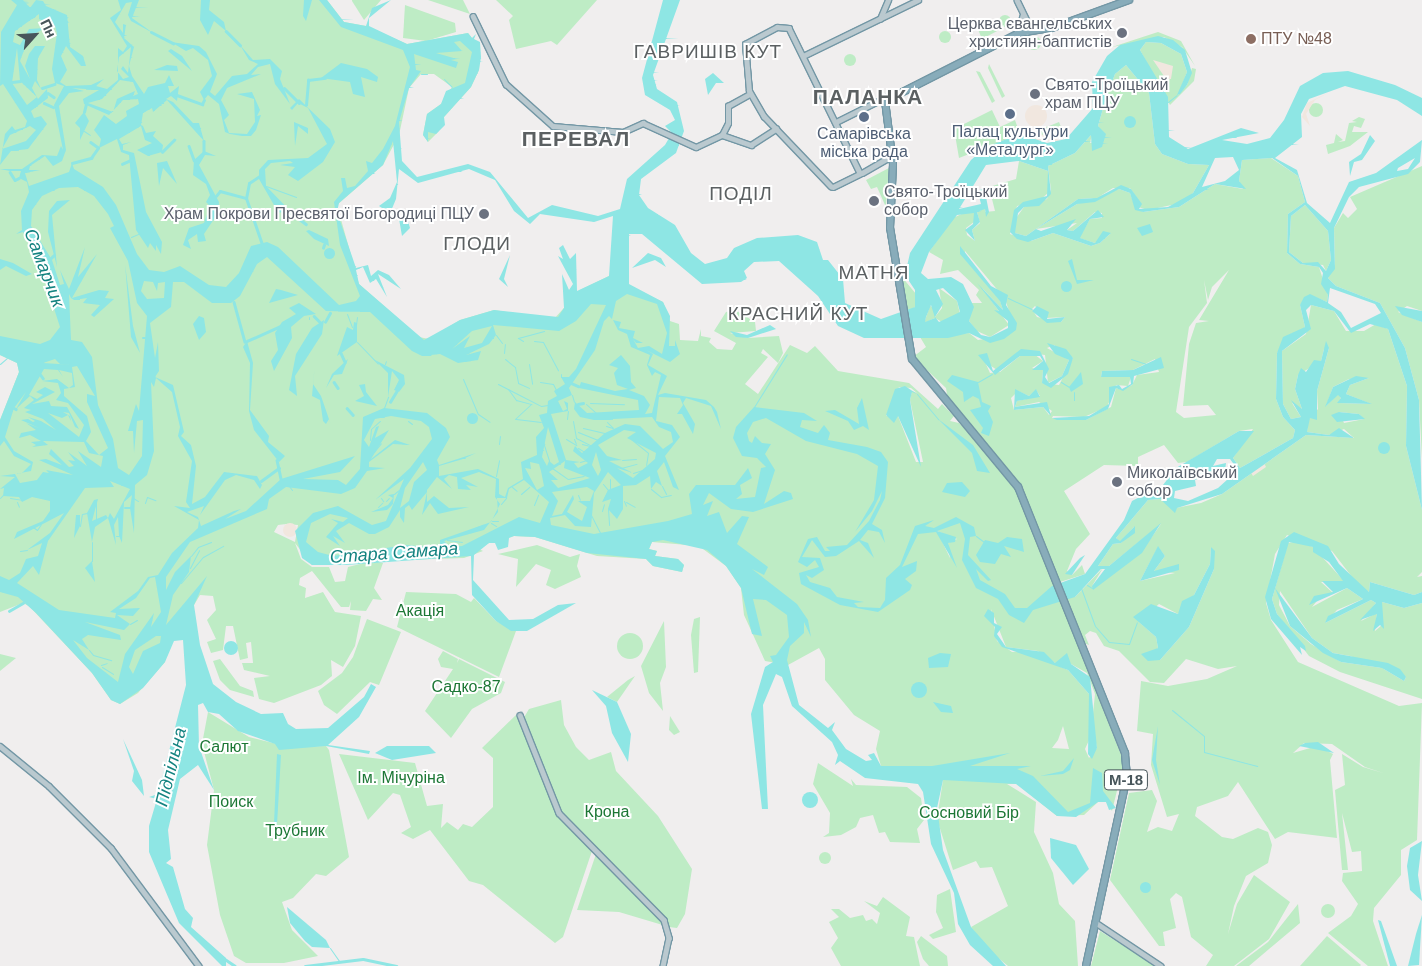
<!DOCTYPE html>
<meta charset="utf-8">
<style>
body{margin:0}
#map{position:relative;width:1422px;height:966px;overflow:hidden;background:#f0eeee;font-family:Helvetica,sans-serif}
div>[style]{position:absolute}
.green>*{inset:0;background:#beecc5}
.round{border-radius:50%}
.sand>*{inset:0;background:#f1e7df}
.water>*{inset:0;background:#8ee6e4}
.stream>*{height:1px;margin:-0.5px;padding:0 0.5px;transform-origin:0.5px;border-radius:0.5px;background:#8ee6e4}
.canal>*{height:2.5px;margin:-1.25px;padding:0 1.25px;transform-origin:1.25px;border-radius:1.25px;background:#8ee6e4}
.river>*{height:3px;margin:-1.5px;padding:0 1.5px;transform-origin:1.5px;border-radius:1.5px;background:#8ee6e4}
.roads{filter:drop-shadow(1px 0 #7397a5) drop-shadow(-1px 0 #7397a5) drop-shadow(0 1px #7397a5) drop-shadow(0 -1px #7397a5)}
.secondary>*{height:4.5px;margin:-2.25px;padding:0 2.25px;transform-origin:2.25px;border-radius:2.25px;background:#bac9cf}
.highway>*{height:6px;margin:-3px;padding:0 3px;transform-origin:3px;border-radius:3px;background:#88acba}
.dots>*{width:14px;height:14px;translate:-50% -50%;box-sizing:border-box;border:2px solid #fff;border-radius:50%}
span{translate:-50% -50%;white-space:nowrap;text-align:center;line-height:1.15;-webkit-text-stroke:4px #fff;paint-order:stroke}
.shield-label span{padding:1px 4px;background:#fff;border:1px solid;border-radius:4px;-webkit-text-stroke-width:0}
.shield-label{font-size:15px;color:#47555a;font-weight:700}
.worship-label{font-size:16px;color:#5b616d}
.right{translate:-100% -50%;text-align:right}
.left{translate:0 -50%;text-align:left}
.education-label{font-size:16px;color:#785e54}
.service-label{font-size:16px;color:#4e5e75}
.park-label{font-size:16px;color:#1c7735}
.water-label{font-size:18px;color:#148380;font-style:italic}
.quarter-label{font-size:19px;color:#5b6062;letter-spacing:1px}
.district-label{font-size:21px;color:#5b6062;font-weight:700;letter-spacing:1px}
.north{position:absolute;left:10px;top:10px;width:50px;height:50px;-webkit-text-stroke:4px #fff;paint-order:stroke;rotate:64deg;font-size:14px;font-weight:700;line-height:20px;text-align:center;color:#47555a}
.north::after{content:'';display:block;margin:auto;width:18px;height:22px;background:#47555a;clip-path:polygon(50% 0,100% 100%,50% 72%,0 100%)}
</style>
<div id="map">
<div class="green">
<i style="clip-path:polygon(evenodd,0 0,327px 0,344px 22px,366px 26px,407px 44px,468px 33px,480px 48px,479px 70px,471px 87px,444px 117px,438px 132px,428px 142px,423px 135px,427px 114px,441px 104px,452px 87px,434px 74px,421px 74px,409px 88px,399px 135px,383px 165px,337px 205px,359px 284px,419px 337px,429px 339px,460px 320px,494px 310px,554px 319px,580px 290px,609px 276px,663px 302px,670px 321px,679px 324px,680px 340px,698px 341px,701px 329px,701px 336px,711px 338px,709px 342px,717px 349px,732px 350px,736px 343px,714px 331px,726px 312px,735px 310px,755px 322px,756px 331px,730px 333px,748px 338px,779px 336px,783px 353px,778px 363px,763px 349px,761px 353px,768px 357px,745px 384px,758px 394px,790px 345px,807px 353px,815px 346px,838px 371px,909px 383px,938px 409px,942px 404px,954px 416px,950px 421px,959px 423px,978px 442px,1016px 489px,1124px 762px,1112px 811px,1106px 802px,1098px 802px,1084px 815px,1057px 816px,1017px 784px,1007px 784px,1036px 802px,1034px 832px,1053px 873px,1059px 904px,1075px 921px,1078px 966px,1008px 966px,986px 948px,971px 927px,1008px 906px,992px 867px,980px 868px,976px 861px,953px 870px,937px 819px,943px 780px,881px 766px,876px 749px,880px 731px,854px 715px,825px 680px,825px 659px,819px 648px,788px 665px,765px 661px,744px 615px,741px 588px,726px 566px,699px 546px,652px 542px,649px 549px,657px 551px,655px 556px,678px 559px,684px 565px,682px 572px,653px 566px,646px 559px,597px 556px,535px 537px,514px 536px,489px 543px,479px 549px,483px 551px,464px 558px,372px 561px,383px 563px,374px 588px,382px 600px,373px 599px,366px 611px,350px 610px,351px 601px,349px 607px,341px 607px,312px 571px,300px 578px,299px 585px,306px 588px,305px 598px,323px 592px,335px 612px,361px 616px,355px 646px,343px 667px,331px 660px,332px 676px,321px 685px,274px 703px,259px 699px,254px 678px,270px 676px,244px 670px,242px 663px,253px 663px,251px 642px,246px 643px,248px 658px,240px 660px,233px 626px,226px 626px,223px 650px,211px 653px,207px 642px,216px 639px,207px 620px,216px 610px,213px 596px,200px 595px,166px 652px,165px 662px,138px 693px,120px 704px,111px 700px,92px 673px,29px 606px,23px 603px,0 612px,0 420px,19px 372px,17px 363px,0 355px,0 0,899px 387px,911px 388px,917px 393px,912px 391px,910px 400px,923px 462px,916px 462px,898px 416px,886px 416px,899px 387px,0 0,286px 524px,298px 525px,295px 542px,274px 532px,278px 525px,286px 524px,0 0,937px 531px,957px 539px,948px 543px,950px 558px,937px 531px,0 0,295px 543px,312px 565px,368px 562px,348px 567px,345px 581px,335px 582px,329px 567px,312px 567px,301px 559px,295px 543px,0 0,991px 609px,1006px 647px,1038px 651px,1055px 663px,1071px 664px,1087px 673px,1095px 694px,1092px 723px,1097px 748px,1089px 758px,1085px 749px,1090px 738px,1089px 694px,1068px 670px,1023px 651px,1012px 652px,997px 641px,991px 609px,0 0,1063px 726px,1069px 749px,1052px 748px,1058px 740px,1063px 726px)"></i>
<i style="clip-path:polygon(381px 0,364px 20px,352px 1px,352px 0)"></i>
<i style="clip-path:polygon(428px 0,463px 0,470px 14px)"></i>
<i style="clip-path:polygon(496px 0,597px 0,557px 45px,551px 41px,516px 49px,509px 20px,513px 16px)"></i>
<i style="clip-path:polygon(405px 5px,455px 23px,456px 32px,426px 41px,403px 38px)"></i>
<i class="round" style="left:999px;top:15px;width:12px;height:12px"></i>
<i style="clip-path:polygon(996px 19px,1001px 29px,982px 39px,977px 27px)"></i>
<i class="round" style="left:939px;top:31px;width:12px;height:12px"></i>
<i style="clip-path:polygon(1158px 32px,1181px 41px,1195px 66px,1182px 47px,1164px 37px,1112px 47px)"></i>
<i class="round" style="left:1027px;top:36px;width:14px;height:14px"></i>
<i style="clip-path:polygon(1146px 42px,1161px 43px,1181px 54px,1187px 72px,1178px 95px,1187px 85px,1192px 68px,1196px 69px,1194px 81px,1170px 105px,1140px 50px)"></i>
<i class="round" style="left:844px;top:54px;width:12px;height:12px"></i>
<i style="clip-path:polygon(989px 64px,1005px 96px,1002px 98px,988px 68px)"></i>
<i style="clip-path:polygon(1126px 65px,1149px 93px,1155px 144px,1162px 154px,1188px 164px,1209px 165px,1193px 193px,1181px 203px,1148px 210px,1138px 207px,1141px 204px,1130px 188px,1113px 188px,1097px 198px,1078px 199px,1026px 236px,1015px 233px,1014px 221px,1024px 207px,1047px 199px,1051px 190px,1048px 166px,1075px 153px,1092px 134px,1090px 143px,1104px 140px,1098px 126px,1106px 98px,1115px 74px)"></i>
<i style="clip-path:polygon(976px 71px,980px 72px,995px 101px,992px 103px)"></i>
<i class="round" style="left:1309px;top:103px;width:14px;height:14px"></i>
<i style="clip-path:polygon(992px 110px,1000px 127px,1015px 120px,1020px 134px,959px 158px,954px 129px)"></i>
<i style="clip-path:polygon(1359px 117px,1365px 119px,1361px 128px,1354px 126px,1352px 132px,1368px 132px,1350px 146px,1328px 154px,1326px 145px,1334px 143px,1336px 134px,1343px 140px,1338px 142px,1345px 141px,1349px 123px,1357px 122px,1352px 121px)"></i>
<i style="clip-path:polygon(1059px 122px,1066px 139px,1029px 134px)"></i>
<i style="clip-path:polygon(evenodd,1271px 158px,1298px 176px,1305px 202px,1288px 214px,1287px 253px,1300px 264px,1319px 267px,1328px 295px,1327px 302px,1315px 297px,1300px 305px,1305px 327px,1297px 335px,1292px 333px,1277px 353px,1276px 399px,1283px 417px,1295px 430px,1293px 438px,1240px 468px,1233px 458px,1253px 429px,1239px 431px,1187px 462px,1178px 463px,1164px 445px,1138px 457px,1138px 466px,1104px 465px,1064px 491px,1090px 534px,1076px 549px,1067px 571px,1072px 575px,1082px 565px,1085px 574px,1060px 582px,1017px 481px,948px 401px,946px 388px,913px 357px,926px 347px,920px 337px,969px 333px,978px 340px,1005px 336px,1015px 329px,1005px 299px,965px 251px,965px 259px,1000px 300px,1003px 310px,982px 288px,1009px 325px,990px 337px,977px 331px,969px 321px,972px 303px,982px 303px,976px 295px,979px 290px,958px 270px,940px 274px,943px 260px,929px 252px,953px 218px,968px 211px,974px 213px,974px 222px,966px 228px,967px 235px,975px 241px,972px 230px,980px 223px,977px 212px,985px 208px,985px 212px,995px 211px,989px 187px,1016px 179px,1019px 161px,1048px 171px,1049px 192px,1039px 201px,1017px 206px,1010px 234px,1031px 241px,1053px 233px,1091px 246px,1100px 243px,1111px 233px,1095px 243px,1079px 238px,1090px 219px,1102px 218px,1102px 213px,1095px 212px,1073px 231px,1067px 230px,1077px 223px,1036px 229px,1077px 204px,1119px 189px,1130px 193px,1135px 207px,1143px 212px,1179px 207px,1215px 184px,1243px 189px,1239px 181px,1242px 160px,1271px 158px,1229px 270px,1199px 320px,1209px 321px,1196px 323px,1189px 344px,1183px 406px,1208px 405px,1216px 415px,1184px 418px,1176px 412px,1189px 327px,1207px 303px,1204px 280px,1208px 300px,1212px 287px,1229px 270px,1271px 158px,1035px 306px,1046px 318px,1065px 317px,1061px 322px,1037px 317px,1032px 309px,1035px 306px,1271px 158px,1054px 345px,1073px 358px,1059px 385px,1042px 383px,1043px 370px,1032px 368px,1043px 361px,1034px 354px,1020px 356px,1000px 372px,990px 373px,985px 362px,997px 370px,1020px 352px,1045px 355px,1048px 383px,1062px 376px,1069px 360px,1047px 348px,1054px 345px,1271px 158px,1155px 359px,1159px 372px,1137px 375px,1132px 385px,1122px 390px,1116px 388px,1111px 407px,1086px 420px,1071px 417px,1061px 420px,1052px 418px,1053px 416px,1084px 417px,1107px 407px,1116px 385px,1128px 386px,1131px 377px,1101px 377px,1102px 371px,1133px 370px,1155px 359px,1271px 158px,1036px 390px,1040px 396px,1017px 401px,1015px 407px,1039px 402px,1052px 411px,1049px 415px,1043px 407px,1014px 410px,1011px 398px,1018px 391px,1029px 396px,1036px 390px)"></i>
<i style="clip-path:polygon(1422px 166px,1422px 311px,1407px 306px,1398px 312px,1422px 322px,1422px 459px,1419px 400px,1405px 348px,1380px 303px,1336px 286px,1328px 278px,1335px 264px,1334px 228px,1343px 213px,1348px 218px,1357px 209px,1350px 197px)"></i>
<i style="clip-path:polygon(889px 168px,886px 205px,885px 205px,877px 187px,871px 189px,866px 180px)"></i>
<i style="clip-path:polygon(1305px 205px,1328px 231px,1331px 260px,1326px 271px,1323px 265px,1303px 263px,1289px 252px,1291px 216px)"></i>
<i style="clip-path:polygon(897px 255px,902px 277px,916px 294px,915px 307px,906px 313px)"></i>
<i style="clip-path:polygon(939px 288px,957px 301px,960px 314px,942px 322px,935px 318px,924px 323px,930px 306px,935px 308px,935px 317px,942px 308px)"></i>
<i style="clip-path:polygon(evenodd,1311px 305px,1334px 311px,1346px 331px,1364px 331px,1376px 324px,1388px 329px,1407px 386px,1406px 446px,1422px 510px,1422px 572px,1417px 577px,1422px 576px,1422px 592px,1414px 595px,1370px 582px,1369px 592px,1359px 586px,1332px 551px,1287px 535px,1275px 554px,1266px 603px,1271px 620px,1298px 662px,1399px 706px,1422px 703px,1417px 840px,1401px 850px,1401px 875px,1374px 908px,1373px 921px,1388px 966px,1368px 966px,1328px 933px,1351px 916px,1358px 904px,1342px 881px,1343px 873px,1362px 871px,1361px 851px,1352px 852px,1342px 813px,1348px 870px,1342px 870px,1335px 790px,1345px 785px,1342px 754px,1363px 767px,1383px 773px,1365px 767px,1332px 744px,1304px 743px,1293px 753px,1317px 746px,1333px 754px,1330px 760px,1337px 838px,1288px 832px,1275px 839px,1238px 782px,1228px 796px,1197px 807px,1195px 816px,1222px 837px,1233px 839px,1258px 828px,1268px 832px,1272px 845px,1268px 863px,1246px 876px,1234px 906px,1228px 934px,1237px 904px,1254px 875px,1290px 902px,1269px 939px,1234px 966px,1206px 966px,1213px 955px,1191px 937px,1182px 897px,1176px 893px,1170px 899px,1176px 928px,1163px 932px,1165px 946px,1159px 946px,1110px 880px,1129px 793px,1152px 790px,1157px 801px,1147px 832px,1158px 827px,1172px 831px,1179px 814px,1167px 817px,1151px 765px,1153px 734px,1137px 731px,1141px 681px,1168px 686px,1207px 679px,1237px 666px,1218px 669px,1186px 659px,1164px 683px,1150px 682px,1119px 651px,1104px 646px,1096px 633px,1090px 631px,1085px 635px,1089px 645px,1084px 643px,1065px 597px,1075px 597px,1103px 568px,1092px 586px,1107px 578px,1144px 548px,1161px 524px,1109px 566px,1098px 566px,1113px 544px,1121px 543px,1133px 532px,1134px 527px,1120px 542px,1116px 538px,1148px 500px,1160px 499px,1176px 508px,1201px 503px,1222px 494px,1306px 435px,1354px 438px,1344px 429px,1329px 435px,1307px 432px,1308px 420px,1318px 409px,1317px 391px,1329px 348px,1324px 349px,1321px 361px,1298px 375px,1295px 389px,1302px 409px,1292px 403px,1301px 417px,1291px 419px,1283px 404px,1282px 351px,1306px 334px,1311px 305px,1369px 378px,1350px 385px,1346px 394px,1371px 404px,1338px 403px,1341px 398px,1338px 394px,1326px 406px,1333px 387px,1349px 379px,1369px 378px,1311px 305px,1339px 412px,1359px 414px,1364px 419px,1344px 423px,1339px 412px,1311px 305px,1158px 547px,1165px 556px,1154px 571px,1175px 573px,1140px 581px,1158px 547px,1311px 305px,1211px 547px,1214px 569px,1189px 627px,1160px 660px,1151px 654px,1158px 648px,1156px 637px,1139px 622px,1159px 604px,1178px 614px,1194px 595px,1210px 564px,1211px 547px)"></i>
<i style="clip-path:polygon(evenodd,1298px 541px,1313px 547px,1344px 581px,1321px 582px,1333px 593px,1321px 596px,1312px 607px,1347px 588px,1363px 599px,1337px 610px,1325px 623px,1371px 600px,1376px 603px,1361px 621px,1377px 613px,1375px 631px,1382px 625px,1382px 602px,1404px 608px,1422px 603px,1422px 699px,1340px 672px,1309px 656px,1277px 614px,1272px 599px,1288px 543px,1298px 541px,1280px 591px,1312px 638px,1333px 653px,1350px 656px,1406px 677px,1404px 681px,1382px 668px,1341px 662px,1311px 644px,1290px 626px,1279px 605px,1280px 591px)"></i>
<i style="clip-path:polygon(537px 545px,570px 557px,580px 554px,577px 566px,581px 577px,555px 589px,546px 585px,551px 570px,536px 564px,516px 587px,518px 559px,498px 554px)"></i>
<i style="clip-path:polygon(406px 592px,456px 594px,471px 602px,474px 598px,496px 621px,516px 631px,499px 677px,397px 627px)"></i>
<i style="clip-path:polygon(700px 617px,698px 672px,694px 673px,691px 635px,694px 619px)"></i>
<i style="clip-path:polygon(367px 619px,401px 632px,379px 685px,370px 682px,337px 714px,324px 705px,318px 691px,342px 673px,353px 657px)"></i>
<i style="clip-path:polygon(664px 621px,666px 667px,660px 683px,663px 711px,649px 693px,641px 666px)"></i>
<i class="round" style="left:617px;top:633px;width:26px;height:26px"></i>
<i style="clip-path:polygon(443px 651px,458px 659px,457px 663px,459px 659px,505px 682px,501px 693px,472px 709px,451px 738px,425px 711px,453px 669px,441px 667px,438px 659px)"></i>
<i style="clip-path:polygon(0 654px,16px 658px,0 671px)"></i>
<i style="clip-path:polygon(220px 659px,240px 686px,253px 691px,254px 697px,230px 690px,220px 680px,213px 661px)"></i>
<i style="clip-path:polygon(635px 676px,617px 702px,607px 697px,628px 680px)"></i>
<i style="clip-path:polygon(561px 700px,564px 725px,576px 747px,589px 760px,611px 752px,616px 771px,658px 816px,692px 869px,685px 914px,677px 928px,669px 927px,561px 814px,523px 719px,529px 709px)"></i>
<i style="clip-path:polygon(208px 712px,249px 737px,289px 747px,326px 746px,329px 750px,349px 857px,326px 876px,316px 874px,293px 898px,282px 902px,292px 930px,318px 956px,284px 963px,246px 963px,234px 956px,220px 915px,207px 845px,214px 790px,202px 744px)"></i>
<i style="clip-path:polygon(516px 715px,557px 812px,592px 851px,563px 937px,555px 943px,483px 885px,469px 881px,430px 830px,413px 839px,401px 833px,411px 827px,400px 795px,393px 793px,368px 820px,339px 754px,415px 763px,427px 806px,443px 804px,441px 828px,447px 822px,458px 830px,463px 824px,472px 827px,493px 807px,493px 758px,482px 748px)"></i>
<i style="clip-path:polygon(670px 716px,680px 732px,674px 735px,669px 730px)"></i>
<i style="clip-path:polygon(818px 763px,853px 786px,851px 779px,856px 785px,907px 787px,921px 798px,924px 820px,917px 829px,920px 843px,890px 842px,885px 832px,879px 833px,873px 815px,860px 818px,856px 827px,841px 835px,823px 837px,829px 833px,830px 813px,813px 784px)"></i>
<i class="round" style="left:819px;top:852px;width:12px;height:12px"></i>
<i style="clip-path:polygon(596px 854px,664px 920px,666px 926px,619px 912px,577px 910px)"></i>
<i style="clip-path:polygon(950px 889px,956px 932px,933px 939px,929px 935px,943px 928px,936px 912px,937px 895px)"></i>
<i style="clip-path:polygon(883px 897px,910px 917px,906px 936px,914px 937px,920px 966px,841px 966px,831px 948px,838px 938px,829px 922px,839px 917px,831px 909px,839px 909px,850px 918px,863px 915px,866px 921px,872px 919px,877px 924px,880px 913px,864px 901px,877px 906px)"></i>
<i style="clip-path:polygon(1298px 904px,1300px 923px,1249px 966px,1236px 966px,1268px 942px)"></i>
<i class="round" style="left:1321px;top:904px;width:14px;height:14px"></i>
<i style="clip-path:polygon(1100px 931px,1143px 958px,1155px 966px,1091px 966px)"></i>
<i style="clip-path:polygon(921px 936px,947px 956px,948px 966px,929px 966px,923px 959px,917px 942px)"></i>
<i style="clip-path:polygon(1327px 936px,1361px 965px,1360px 966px,1300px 966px)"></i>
</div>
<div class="sand">
<i style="clip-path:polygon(1153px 60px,1173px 66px,1171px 79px,1166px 79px)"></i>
<i style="clip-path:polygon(1328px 93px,1315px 100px,1306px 114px,1310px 126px,1302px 117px,1307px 103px)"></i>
<i class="round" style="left:1025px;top:105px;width:22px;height:22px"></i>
<i style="clip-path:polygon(1028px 134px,1049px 135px,1060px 141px,1033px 140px)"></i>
<i style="clip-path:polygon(1264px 463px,1266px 467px,1253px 476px,1250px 471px)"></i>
<i class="round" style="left:283px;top:523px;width:14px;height:14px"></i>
</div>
<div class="water">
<i style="clip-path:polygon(evenodd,11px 0,23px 0,30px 8px,36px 0,43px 1px,46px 6px,67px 15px,70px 47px,83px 56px,86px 66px,81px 66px,66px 46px,61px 56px,67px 70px,60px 82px,66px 86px,91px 85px,104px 79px,96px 86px,107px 89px,118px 80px,118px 48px,123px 52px,127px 46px,110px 18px,121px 10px,118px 0,139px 0,132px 18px,153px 33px,131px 21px,128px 15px,132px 2px,126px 3px,115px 22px,123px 33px,123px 24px,126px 25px,124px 38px,134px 47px,129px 66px,132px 76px,144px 94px,148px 87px,165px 83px,169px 75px,174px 86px,168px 86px,170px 93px,179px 86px,177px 101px,171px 96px,166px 99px,173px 102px,193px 123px,199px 123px,204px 141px,167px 100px,153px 112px,152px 108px,143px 113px,141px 125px,143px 126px,146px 133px,156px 131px,153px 136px,163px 145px,162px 152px,148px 156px,137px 150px,152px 143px,145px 140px,141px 126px,119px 139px,122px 144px,131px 142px,123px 145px,123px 150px,134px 153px,146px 212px,162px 242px,161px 254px,156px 245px,156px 251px,150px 243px,148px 248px,136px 230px,129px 155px,121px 152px,117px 139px,99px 148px,101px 139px,94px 130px,104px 115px,116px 124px,127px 116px,126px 111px,139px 104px,138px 99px,123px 100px,109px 115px,84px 104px,83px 99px,99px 90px,72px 88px,84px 91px,69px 93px,59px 106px,66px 150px,62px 161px,53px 166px,45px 156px,30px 166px,29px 170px,40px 170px,25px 173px,29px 186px,69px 172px,72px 163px,74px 169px,103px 187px,116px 205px,137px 254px,149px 270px,164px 272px,180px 266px,209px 285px,226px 287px,239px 273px,251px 246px,267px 242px,278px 247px,339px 305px,356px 301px,360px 296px,340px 245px,334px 202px,343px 191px,341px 178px,345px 178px,347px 188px,355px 186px,368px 171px,366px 161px,372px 163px,383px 149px,395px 126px,410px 67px,403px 50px,341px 27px,319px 0,327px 0,344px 22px,366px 26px,372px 8px,391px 0,369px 18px,369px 26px,407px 44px,468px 33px,472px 38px,476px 34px,474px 39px,480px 42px,481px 57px,479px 70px,471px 87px,444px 117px,445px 125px,436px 134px,428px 132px,428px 142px,423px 135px,427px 114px,441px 104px,446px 91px,465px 83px,472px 52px,460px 41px,454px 42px,462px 51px,436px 53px,457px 59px,451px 60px,458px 62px,456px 68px,414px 54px,416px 70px,421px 71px,409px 88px,399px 122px,402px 161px,417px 177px,468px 164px,490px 172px,528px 218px,552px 205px,598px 216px,620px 209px,627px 179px,665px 145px,672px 133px,665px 126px,675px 120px,670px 110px,645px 95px,642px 78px,663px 0,680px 0,653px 75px,657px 89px,677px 102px,684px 131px,676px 153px,641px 179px,639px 195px,648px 208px,675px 225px,691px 253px,705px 264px,727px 258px,734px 248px,757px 238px,798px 235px,817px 242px,823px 260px,828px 260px,843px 279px,845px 303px,881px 319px,915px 307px,915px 290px,905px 275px,910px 253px,971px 160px,986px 147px,1020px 134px,1047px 143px,1066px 139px,1093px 108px,1092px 82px,1107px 56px,1120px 45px,1158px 36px,1173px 40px,1185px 50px,1192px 73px,1187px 85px,1180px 94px,1177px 95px,1187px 72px,1181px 54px,1161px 43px,1146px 42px,1140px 50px,1168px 97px,1169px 137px,1188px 149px,1241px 128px,1259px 133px,1222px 140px,1247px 144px,1270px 138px,1284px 120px,1300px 86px,1323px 73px,1348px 71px,1395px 85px,1422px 98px,1422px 116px,1397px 100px,1345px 86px,1309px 99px,1301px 114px,1302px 137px,1275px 158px,1297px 170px,1307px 203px,1330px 223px,1349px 182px,1376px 173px,1422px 140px,1420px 162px,1408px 174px,1359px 187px,1349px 197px,1334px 228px,1335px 269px,1328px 278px,1336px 286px,1380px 303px,1405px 348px,1419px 400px,1422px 510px,1406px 446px,1407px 386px,1388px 329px,1370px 324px,1351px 333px,1334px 311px,1311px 305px,1306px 310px,1311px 329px,1282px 351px,1283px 404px,1291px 419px,1301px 417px,1291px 400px,1302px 409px,1295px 389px,1298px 375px,1301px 368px,1306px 372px,1314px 360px,1321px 361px,1326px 341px,1329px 348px,1317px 391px,1317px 420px,1310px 418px,1307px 432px,1329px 435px,1339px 428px,1354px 438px,1306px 435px,1222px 494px,1177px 508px,1175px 513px,1160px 499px,1148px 500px,1116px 538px,1120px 541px,1135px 526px,1135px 533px,1121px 543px,1113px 544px,1098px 566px,1109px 566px,1161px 523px,1142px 553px,1093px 590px,1092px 586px,1105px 569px,1101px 569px,1075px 597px,1033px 610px,1024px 623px,1009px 615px,998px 599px,976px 588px,962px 560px,965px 539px,960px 523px,937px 531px,956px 537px,955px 542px,948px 543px,957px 568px,936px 532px,918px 534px,902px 567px,917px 561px,916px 571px,905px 579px,912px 585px,910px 590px,878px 612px,840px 605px,801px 584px,799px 573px,819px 567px,815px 560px,807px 567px,798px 562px,808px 539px,817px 537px,825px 551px,830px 551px,826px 547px,847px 545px,869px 521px,880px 500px,882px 491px,872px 511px,855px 532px,874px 500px,878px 466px,857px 454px,806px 441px,766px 418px,753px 422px,747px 433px,749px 441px,752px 443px,755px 436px,762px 443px,771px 444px,765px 454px,775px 470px,764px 504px,784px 491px,791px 493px,793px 499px,753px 512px,731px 509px,709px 493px,703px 505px,713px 501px,707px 516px,719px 512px,727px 533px,742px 516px,749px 517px,737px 544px,768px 567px,764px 575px,752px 569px,797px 604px,808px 620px,811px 637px,804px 622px,804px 633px,790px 646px,787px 660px,799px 705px,828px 728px,835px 722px,832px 730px,846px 749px,866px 761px,872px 760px,868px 755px,874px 753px,881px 766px,932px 766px,1010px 753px,970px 766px,1031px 766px,1017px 769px,1033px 776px,1068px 812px,1090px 803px,1093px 768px,1102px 773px,1103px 791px,1116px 808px,1109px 810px,1106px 802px,1098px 802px,1076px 817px,1057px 816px,1016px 784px,943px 780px,937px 808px,943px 850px,971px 927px,1006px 966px,993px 966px,970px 945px,958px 924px,954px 893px,931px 844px,923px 792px,918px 784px,865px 778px,840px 761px,835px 765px,838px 755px,832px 742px,792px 706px,782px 677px,776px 674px,763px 705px,768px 809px,762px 809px,751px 714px,765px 667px,773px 662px,770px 656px,776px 655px,789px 637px,787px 615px,766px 600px,753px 599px,762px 636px,752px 634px,741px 588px,726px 566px,707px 550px,663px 540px,652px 542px,649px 549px,657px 551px,655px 556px,678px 559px,684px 565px,682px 572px,653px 566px,646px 559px,587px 553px,535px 537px,514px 536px,509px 538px,508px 547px,498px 550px,495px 543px,489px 543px,474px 555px,473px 580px,509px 620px,533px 619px,558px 605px,576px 603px,527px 631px,511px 631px,496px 621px,472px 595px,471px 556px,346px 565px,312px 565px,302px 558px,295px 531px,313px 513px,338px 506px,372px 525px,386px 521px,404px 479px,375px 500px,410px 468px,432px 439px,429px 427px,421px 421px,391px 416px,375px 419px,364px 440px,369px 447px,376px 427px,379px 426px,375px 438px,389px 430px,371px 459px,395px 440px,410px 445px,393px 444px,369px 462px,369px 467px,385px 468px,367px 471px,355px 488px,341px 494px,286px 487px,269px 499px,267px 509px,190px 542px,166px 577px,166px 590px,175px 572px,191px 556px,189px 572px,173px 595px,166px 625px,207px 576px,194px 605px,200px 645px,213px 684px,236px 702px,261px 714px,283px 713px,288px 724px,296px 729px,328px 728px,364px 697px,371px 684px,376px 687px,359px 717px,328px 745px,370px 751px,369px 754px,326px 746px,279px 750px,275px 744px,238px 731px,219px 714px,208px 712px,203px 703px,198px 705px,199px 746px,214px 790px,198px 765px,180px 779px,168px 830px,171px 859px,166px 863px,173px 867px,185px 909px,193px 918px,191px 927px,226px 958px,226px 966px,222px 966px,179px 923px,149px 852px,149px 826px,157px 799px,149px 797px,158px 794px,186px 685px,183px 640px,174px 641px,165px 662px,143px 688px,120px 704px,111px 700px,92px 673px,36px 613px,18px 597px,0 592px,0 576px,9px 580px,20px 573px,26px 559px,38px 556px,42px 543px,27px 550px,50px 533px,64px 513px,14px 539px,17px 532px,43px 521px,50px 511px,50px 501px,32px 497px,22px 502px,19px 497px,3px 496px,4px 488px,0 489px,15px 477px,0 476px,22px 473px,31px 464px,14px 456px,4px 441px,0 446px,0 420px,19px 372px,17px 363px,0 355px,0 336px,40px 344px,50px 340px,60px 327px,40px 265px,23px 232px,16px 234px,22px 230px,21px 211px,29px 192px,27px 182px,19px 178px,21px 171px,10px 171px,0 169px,22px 169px,42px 155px,57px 156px,61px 146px,63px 150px,54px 105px,64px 86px,55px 83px,52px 69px,57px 33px,55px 26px,39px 19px,39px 14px,15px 31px,13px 42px,20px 45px,29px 29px,45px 28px,29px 37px,20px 61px,30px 79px,25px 66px,29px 54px,35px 46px,45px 46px,38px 58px,37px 80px,41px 89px,35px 81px,32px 88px,38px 99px,47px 89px,48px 98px,31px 111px,34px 118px,41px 116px,47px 124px,28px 149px,11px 151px,0 165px,5px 134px,12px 126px,15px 130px,25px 127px,27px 121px,3px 84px,0 86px,1px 32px,17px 5px,11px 0,131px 47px,128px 73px,123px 66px,121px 69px,129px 77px,123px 79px,117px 71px,119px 57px,131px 47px,11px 0,17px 48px,20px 81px,37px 97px,27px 105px,12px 83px,17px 48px,11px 0,1126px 65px,1149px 93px,1155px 144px,1162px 154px,1188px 164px,1209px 165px,1193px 193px,1168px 207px,1139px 209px,1142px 204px,1131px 189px,1121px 185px,1097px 198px,1078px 199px,1026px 236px,1015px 233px,1018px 213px,1024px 207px,1039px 206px,1051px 194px,1048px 166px,1075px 153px,1091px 135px,1092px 151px,1102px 147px,1106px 134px,1098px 126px,1106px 98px,1115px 74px,1126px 65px,11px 0,120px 80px,133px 82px,138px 94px,133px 96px,135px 91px,117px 99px,113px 112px,88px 103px,102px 99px,120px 80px,11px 0,30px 126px,36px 130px,26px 141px,2px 149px,10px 135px,30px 126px,11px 0,393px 141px,397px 182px,390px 198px,379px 206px,399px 219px,402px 236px,410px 228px,406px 214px,399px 217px,391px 211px,396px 199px,399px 169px,418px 183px,469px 169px,495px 180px,514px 211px,530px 224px,540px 214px,594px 222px,613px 216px,609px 276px,577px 291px,576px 253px,570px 259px,563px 245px,559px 248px,563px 259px,558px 256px,573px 284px,569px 290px,562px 274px,564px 308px,558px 317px,494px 310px,460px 320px,424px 340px,359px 284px,356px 270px,363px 267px,370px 283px,376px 279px,387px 297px,378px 274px,401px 289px,389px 275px,378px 270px,371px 276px,368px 265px,356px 268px,337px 212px,339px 203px,383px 165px,393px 141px,11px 0,1215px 158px,1233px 157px,1239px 170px,1225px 181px,1202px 187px,1215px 158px,11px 0,1272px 158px,1298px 176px,1305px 202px,1288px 214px,1287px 253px,1300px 264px,1319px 267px,1323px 273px,1321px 284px,1328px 295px,1327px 302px,1310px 294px,1304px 297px,1300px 305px,1305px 327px,1283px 337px,1277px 353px,1276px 399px,1283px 417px,1295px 430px,1293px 438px,1240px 468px,1233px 458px,1254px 431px,1239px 431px,1176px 468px,1163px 485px,1132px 501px,1124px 520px,1085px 574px,1052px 586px,1027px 608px,1015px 608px,1005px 594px,980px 580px,976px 569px,988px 581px,991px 580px,968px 555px,970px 537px,976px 536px,974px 527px,956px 517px,934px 528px,925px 526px,934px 520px,915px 526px,900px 565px,886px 578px,885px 600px,880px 608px,858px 607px,854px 603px,864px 602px,837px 597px,830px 588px,810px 582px,806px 575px,812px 578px,824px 570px,820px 558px,802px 557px,812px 540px,825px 557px,836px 556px,859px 541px,874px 558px,868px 543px,860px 540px,868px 530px,879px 532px,885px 543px,882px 530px,872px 524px,885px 498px,888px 462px,881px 452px,867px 447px,828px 440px,830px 433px,824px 425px,818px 433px,800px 427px,802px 420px,817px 421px,804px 413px,754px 407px,736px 427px,733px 438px,742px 456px,757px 458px,766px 467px,761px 468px,755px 497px,736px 499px,742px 494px,740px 485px,752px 478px,748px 468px,735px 485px,696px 485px,689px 494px,692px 514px,668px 521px,594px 534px,551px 525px,550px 518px,565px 515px,575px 526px,591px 527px,594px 493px,608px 472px,621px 485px,608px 490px,602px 502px,611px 499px,608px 509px,617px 519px,623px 509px,623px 486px,636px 485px,650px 476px,651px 489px,656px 482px,662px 486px,657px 471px,664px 462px,673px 487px,679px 490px,665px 456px,680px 437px,672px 425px,656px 421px,659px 397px,680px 398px,683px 405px,677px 414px,682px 414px,693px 434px,695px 424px,683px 403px,686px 398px,711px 406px,721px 429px,717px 412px,714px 407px,706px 400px,665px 393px,658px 395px,667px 376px,648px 365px,653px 354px,646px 350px,670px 362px,680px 354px,675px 340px,675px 346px,669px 346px,670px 316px,663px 302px,629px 284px,629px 234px,642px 234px,702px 284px,741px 282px,747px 278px,744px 271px,754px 262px,779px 261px,818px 296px,838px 326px,864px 338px,948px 338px,969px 333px,990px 343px,1004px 339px,1016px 330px,1017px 323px,1006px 305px,1008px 295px,991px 286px,960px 246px,960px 254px,1000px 301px,1003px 310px,977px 283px,999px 311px,994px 310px,1008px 321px,1008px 328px,990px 337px,981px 335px,969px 321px,974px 307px,963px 284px,951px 277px,928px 279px,921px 273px,929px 252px,957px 215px,974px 213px,973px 224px,965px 230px,975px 241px,972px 230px,980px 222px,977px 212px,985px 209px,986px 217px,989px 212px,984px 187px,978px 192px,981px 204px,959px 209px,986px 165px,1019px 161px,1048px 171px,1047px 196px,1023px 202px,1014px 210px,1010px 232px,1017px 239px,1028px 242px,1053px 233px,1091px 246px,1100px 243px,1111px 233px,1103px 231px,1095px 243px,1080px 238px,1090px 219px,1104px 217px,1098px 210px,1073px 231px,1067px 230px,1076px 219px,1041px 231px,1036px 229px,1077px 204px,1095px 202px,1119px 189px,1130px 193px,1135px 210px,1143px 212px,1179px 207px,1215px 184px,1246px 189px,1239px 181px,1242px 160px,1272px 158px,11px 0,1415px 158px,1408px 169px,1397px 171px,1398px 168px,1415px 158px,11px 0,78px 187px,94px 196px,108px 214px,114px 226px,110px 228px,128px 261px,137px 303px,147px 316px,139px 411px,136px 404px,128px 431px,133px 431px,134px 453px,137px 421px,143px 420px,142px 456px,129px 475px,118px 468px,113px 439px,98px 405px,92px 357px,82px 342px,71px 340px,69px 294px,71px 298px,74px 300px,87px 298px,83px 303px,100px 305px,91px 315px,94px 317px,114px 299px,105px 298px,109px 291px,99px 290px,72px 298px,97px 254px,78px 277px,85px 247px,69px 289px,60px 270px,64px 284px,60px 285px,52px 260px,31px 226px,32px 210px,42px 196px,59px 188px,78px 187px,11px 0,1305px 205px,1328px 231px,1331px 260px,1326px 271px,1318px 262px,1303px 263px,1289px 252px,1291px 216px,1305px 205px,11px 0,267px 257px,326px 311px,370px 312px,412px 351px,422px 356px,440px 354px,458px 363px,478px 360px,481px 351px,466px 355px,489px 344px,496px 335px,493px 325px,559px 331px,576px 321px,591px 304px,606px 305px,576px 369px,569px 377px,561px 377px,565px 384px,554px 391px,557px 396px,548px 401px,547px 413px,539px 415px,544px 428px,536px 437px,537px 455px,521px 462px,523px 479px,508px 488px,505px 497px,499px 494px,499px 479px,478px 469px,439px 476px,439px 466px,463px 459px,476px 453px,439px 465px,437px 460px,450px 437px,446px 428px,427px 413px,384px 408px,363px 417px,360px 469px,346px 485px,338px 480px,303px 479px,340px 472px,355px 456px,281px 479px,246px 511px,225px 519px,241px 509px,234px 511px,201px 526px,198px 517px,187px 512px,204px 506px,200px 515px,225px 480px,236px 475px,254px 480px,260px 489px,262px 485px,257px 476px,224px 472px,205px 497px,192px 504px,196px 466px,191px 445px,181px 436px,184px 432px,173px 385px,155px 377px,159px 371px,158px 342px,155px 358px,150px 323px,171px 307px,173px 282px,184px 282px,212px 303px,231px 303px,240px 296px,257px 264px,267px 257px,11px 0,144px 281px,153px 282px,157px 291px,158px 283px,165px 282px,164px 298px,147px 299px,141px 291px,144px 281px,11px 0,943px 288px,957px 301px,960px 312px,939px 322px,935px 317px,943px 304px,936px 290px,943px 288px,11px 0,1330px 288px,1375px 304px,1381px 313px,1351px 328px,1341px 312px,1328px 303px,1330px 288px,11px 0,627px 294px,657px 304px,667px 333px,662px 354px,649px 346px,638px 348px,633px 339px,636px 343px,643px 343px,633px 338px,635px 331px,619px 328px,621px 322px,613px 320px,618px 330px,627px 334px,631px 347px,650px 355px,647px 365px,652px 376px,655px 372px,661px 375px,652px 413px,645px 414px,650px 405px,644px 396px,629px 390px,636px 388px,631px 382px,630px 366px,621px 355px,609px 365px,618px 368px,614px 373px,617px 385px,628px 389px,615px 391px,581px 382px,579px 388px,638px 400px,639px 410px,587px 413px,575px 402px,574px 409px,580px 417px,594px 420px,652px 417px,659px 427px,671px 432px,673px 442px,663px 449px,640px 426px,625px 424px,605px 433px,582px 453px,575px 446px,573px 451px,588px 463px,578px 468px,574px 463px,580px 462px,566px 460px,551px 414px,568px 411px,568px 403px,564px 401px,567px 409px,563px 411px,558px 401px,572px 395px,569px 388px,595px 350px,604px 321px,609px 316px,612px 319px,616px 301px,627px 294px,11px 0,931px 305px,935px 318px,925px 322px,926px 317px,931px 305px,11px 0,492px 326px,482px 343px,464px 348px,470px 336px,452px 349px,472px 331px,492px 326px,11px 0,55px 359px,60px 364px,74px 365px,43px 363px,55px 359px,11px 0,77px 366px,95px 396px,87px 394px,87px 402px,108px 448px,99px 455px,86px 441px,91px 432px,87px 416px,64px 396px,64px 389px,75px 387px,72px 367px,77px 366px,11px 0,44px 369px,58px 370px,63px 377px,59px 370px,72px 373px,73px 385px,69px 388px,57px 379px,42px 381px,58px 383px,61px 393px,56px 400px,68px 403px,84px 425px,79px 437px,48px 413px,62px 418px,68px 415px,71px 421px,70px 416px,63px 412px,69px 413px,75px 427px,79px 429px,67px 407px,51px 406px,49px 401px,32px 404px,55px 392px,45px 387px,36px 392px,43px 395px,37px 399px,29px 395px,44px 369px,11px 0,156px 378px,172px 392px,180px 427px,178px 436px,192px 461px,186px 502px,190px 508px,174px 506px,199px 520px,198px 528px,172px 553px,158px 575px,148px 577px,138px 591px,110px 612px,116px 613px,115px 618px,59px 610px,17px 583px,33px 566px,39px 575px,48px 541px,85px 488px,114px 487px,110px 481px,130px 489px,114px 519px,110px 513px,108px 518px,106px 515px,92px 521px,98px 499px,94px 500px,87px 513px,92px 542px,95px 527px,108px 518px,116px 545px,114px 525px,118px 517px,119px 536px,122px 543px,124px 502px,132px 495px,130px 508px,134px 533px,135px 485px,147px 475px,154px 451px,151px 382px,154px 387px,156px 378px,11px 0,26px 392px,16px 409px,30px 396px,34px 400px,24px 408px,31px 410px,25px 412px,43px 419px,56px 430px,41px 421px,28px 417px,35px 421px,33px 422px,28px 419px,21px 420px,39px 428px,26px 423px,36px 430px,21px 433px,19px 438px,30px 435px,41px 441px,31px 442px,36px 445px,32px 447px,48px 445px,43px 441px,84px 442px,89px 453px,103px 456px,101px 467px,78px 451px,87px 466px,68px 452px,75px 461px,68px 460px,74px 466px,69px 467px,51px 449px,49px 454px,62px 465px,46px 459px,39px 460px,73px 475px,46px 470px,49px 473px,43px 472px,37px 480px,20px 483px,15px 474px,31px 471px,33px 462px,14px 451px,5px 437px,14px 408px,26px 392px,11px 0,548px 427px,559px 462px,554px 465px,549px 461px,547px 466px,542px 457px,548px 427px,11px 0,624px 430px,636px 432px,627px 438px,656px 453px,655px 459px,633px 478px,617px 468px,633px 473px,609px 461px,622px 460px,607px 456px,598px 445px,624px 430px,11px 0,596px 452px,601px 470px,598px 476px,592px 465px,596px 452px,11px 0,1217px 459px,1230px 459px,1238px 470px,1218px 488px,1188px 501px,1174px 498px,1175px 491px,1196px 486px,1195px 480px,1213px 471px,1225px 471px,1226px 463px,1213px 466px,1217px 459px,11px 0,565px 461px,564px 468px,590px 478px,558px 488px,551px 480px,558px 480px,549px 472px,565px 461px,11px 0,423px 462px,427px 470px,414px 482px,409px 501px,400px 508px,405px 488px,423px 462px,11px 0,530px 462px,539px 464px,541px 471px,544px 486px,537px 490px,525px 468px,531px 469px,530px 462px,11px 0,479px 472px,496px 479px,495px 497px,500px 504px,491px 522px,440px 540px,440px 548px,406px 545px,333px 556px,318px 552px,306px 542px,311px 523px,330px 514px,348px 518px,343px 522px,331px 519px,338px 523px,326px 537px,340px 546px,333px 536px,345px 543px,336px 531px,349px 523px,369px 534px,375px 534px,389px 527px,400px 510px,400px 517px,404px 523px,405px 508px,409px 505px,412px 510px,427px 492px,422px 515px,430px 503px,438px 514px,469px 507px,449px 508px,434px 496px,427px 502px,427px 490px,437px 477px,452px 489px,444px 479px,449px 475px,457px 477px,458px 489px,471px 490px,466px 485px,478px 487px,461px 478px,479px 472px,11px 0,524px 480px,549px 502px,540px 523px,519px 517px,462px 546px,450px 547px,444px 541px,484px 530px,498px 512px,497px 498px,507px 498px,509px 489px,524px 480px,11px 0,587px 487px,594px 491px,590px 501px,578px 501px,587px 507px,582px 521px,567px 512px,574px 499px,573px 495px,562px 514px,552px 516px,558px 501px,552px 492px,587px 487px,11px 0,155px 577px,161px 612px,151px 627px,154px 613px,125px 654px,118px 682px,87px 658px,73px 640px,89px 650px,82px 639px,88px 635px,121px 640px,120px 635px,85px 622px,124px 630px,130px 624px,117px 615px,133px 616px,140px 608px,119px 609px,136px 598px,150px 578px,155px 577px,11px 0,156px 636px,161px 636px,160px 643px,143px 651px,133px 674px,129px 667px,135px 650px,156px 636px)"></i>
<i style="clip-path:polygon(201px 0,210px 0,209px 10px,224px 22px,226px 31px,214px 21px,208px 35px,200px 20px)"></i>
<i style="clip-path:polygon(304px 0,312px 0,306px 21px,303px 16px)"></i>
<i style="clip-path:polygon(171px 42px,199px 46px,206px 52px,217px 74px,210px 92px,215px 96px,232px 76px,247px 74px,258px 64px,249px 60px,240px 45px,253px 60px,270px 59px,282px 71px,280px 79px,290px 104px,275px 84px,270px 64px,258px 67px,251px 75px,261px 74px,227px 88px,221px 100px,229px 115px,224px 120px,229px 133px,247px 134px,255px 122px,254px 99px,237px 94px,252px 92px,260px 110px,257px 116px,261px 115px,256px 130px,251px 136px,242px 136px,230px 134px,225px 132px,219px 104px,208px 95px,204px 100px,200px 92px,212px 76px,208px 60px,193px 48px,186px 51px)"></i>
<i style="clip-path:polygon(171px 49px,182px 56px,192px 71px,168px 51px)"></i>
<i style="clip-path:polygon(341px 63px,367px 69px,378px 77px,377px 82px,361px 77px,365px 97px,353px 94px,350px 82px,321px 78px)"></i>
<i style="clip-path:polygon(167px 65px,177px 66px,178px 71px,154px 70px)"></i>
<i style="clip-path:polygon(713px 73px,724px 83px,716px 83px,708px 95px,705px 79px)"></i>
<i style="clip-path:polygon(299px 99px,330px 129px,335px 142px,323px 162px,298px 181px,288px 175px,295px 167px,280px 165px,293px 163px,290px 161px,271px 163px,265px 169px,266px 186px,294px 215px,278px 212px,259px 179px,259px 170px,268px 160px,308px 158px,327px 144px,308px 108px,298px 103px,292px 110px,290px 108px)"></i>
<i style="clip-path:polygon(84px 112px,89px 121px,80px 140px,80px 128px,75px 123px)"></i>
<i class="round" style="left:1124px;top:116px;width:12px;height:12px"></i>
<i style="clip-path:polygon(294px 122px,308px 128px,308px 134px,298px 126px,295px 146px)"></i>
<i style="clip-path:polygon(1370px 135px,1375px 141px,1362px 160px,1354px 162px,1350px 176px,1349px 162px,1361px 154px)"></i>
<i style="clip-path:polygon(204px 151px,216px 156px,205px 155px,199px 165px,219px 202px,218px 213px,204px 234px,206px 241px,198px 242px,197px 234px,188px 240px,191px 249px,183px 245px,189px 228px,204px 223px,210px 206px,206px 202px,210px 195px,206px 184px,193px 175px,194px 160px)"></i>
<i style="clip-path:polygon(167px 161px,177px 184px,163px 168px,159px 186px,157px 163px)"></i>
<i style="clip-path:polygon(70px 200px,52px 215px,57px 267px,48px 232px,49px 211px,57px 201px)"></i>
<i style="clip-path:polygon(1150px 224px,1153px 232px,1142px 236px,1137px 228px)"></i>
<i style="clip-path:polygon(309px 230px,328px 239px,329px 246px,314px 239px,306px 231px)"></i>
<i class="round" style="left:323.5px;top:247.5px;width:11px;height:11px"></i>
<i style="clip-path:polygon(648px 253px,661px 258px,666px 267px,655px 260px,632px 268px)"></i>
<i style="clip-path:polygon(510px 255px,504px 279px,508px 287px,499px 279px)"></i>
<i style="clip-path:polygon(0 259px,13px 263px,32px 274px,26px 276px,6px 266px,0 270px)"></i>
<i style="clip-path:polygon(1072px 259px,1077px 280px,1094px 280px,1077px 284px,1068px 261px)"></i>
<i style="clip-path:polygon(125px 264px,133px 326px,140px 353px,131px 337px)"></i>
<i class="round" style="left:1060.5px;top:280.5px;width:11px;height:11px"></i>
<i style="clip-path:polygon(276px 289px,281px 290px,298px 295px,269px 303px)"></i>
<i style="clip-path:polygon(299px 303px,316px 314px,304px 316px,291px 327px,292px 338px,274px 371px,271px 361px,278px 350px,275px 333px,282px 322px,296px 314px,289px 308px)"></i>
<i style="clip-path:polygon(1037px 306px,1049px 312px,1047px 319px,1065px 317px,1061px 322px,1047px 323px,1032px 311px)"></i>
<i style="clip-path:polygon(1395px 306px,1422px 311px,1422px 322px,1402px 315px)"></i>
<i style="clip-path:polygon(199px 316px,204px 318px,206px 332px,199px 340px,193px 324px)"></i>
<i style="clip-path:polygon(324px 320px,322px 334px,295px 376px,297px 396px,289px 390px,296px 354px,312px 328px)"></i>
<i style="clip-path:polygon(354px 322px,357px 323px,357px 342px,337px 356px,347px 327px,353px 330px)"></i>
<i style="clip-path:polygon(770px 325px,776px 329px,748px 338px,736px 337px,730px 331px,747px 335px)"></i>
<i style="clip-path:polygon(247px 341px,253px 363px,250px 410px,269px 436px,268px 442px,285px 456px,279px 462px,254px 430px,249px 411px,250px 363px,243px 347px)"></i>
<i style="clip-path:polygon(1047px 343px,1066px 349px,1073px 358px,1068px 374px,1051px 388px,1042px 383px,1043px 370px,1032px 370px,1043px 361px,1040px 356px,1020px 356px,995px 375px,978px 355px,987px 353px,993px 371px,1021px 349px,1040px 351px,1049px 369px,1045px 377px,1049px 383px,1062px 376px,1069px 360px,1055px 354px)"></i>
<i style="clip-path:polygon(1161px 357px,1164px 368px,1134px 376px,1133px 384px,1123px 391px,1116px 388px,1108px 409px,1086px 420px,1057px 420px,1052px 418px,1089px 416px,1109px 404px,1109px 387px,1119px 385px,1122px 389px,1131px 384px,1130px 377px,1101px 377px,1102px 371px,1133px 370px)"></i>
<i style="clip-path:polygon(348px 359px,342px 374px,334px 375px,326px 388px,332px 374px)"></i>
<i style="clip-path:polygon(375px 360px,404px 375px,405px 384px,399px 392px,394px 390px,399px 380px,392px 371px,388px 397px,388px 373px)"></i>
<i style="clip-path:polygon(315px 363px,313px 384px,321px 396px,331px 425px,329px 419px,326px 424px,323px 421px,320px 400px,312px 396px)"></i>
<i style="clip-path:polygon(1081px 372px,1083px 384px,1071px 392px,1069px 387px)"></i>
<i style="clip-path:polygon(952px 375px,978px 382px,982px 402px,991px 406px,988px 411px,993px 422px,989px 436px,981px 433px,983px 428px,970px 410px,981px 407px,979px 399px,973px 396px,964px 402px,963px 392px,947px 381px)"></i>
<i style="clip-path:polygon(1356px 376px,1369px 378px,1350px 385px,1346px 394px,1372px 404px,1337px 403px,1341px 398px,1338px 395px,1325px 407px,1333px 387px)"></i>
<i style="clip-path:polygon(365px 384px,366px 392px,377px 406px,355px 401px,364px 396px,359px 385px)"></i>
<i style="clip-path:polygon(905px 386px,917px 394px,912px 392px,910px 400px,921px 467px,898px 416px,894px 423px,886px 415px,895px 389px)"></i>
<i style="clip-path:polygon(1015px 389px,1029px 396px,1036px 389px,1040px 397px,1017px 401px,1015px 407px,1047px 402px,1051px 416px,1043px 407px,1014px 410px)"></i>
<i style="clip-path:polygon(862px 398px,869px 430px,863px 426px,854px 430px,848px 421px,825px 411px,835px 410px,859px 424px,857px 408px)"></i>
<i style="clip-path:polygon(1339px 412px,1359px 414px,1365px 419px,1337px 422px,1331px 415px)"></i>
<i class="round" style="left:466.5px;top:412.5px;width:11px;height:11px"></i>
<i style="clip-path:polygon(938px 419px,973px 445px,990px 473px,977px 471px,972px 453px)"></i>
<i class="round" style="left:1378px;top:442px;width:12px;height:12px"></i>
<i style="clip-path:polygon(962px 482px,970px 491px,965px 497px,942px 492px,947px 483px)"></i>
<i style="clip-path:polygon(394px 494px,393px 504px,387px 510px,371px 512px,388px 505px,393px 498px,388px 495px)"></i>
<i style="clip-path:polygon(76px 515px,80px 515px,80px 526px,74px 538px)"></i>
<i style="clip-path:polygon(1294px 532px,1328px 546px,1339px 564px,1369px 592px,1370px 582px,1414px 595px,1422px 592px,1422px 603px,1404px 608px,1382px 602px,1384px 629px,1380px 625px,1373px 631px,1377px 614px,1360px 620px,1376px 603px,1371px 600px,1325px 623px,1328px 616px,1363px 599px,1347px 588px,1309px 605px,1314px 596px,1333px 592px,1322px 581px,1343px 581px,1329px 562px,1313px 552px,1313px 547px,1289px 542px,1272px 599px,1277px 614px,1305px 646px,1306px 651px,1300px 647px,1302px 655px,1271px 619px,1265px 597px,1281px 541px)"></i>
<i style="clip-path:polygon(1007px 537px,1022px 539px,1024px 552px,1004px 546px,1011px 557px,1001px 554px,995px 564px,980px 562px,976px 555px,985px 540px,998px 543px)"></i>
<i style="clip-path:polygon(1158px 546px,1165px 556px,1154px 571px,1179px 564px,1179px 570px,1140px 581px)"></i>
<i style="clip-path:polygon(1211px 547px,1215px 551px,1214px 569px,1189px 627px,1160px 660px,1148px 661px,1141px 654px,1158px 648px,1156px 637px,1133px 617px,1151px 604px,1178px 614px,1182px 601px,1194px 595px,1210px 564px)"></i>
<i style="clip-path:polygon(1085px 555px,1072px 575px,1065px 574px,1080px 558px)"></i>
<i style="clip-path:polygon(92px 561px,95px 582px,85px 568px)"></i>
<i style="clip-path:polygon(1275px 588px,1312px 638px,1333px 653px,1388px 663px,1400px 669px,1406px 677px,1404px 681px,1382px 668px,1341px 662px,1323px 653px,1290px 626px)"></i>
<i style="clip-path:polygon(988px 609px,994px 613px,994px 623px,1002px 627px,997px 634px,1006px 647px,1044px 652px,1055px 663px,1067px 653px,1071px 664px,1090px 677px,1097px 748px,1092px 759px,1088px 754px,1089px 694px,1068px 670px,1002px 647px,994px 636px,995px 627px,984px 616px)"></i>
<i class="round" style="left:224px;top:641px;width:14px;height:14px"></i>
<i style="clip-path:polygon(940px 653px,951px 654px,948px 667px,929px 668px,928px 658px)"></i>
<i class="round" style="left:911px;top:682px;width:16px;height:16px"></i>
<i style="clip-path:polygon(592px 690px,617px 702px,631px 734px,628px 762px,612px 733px,606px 706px)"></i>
<i style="clip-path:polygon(933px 702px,951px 706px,953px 713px,941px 712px)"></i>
<i style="clip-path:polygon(1158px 726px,1156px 760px,1160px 785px,1152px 760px)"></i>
<i style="clip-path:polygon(123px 739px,142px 780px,144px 796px,132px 781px,134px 771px)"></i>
<i style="clip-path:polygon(1318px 742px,1334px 753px,1299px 746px,1305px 743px)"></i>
<i style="clip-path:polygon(387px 746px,429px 746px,436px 753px,392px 760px,375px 753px)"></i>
<i style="clip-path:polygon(277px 754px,281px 755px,277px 825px,274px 824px)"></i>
<i style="clip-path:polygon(1074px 758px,1070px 770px,1063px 774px,1040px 776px,1063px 771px)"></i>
<i class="round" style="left:802px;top:792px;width:16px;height:16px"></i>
<i style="clip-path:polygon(1050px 838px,1076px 845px,1089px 869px,1073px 885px,1051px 858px)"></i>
<i style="clip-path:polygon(1422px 841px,1418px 875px,1422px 901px,1410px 890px,1407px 866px,1410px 848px)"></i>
<i class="round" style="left:1139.5px;top:881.5px;width:11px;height:11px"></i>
<i style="clip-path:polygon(287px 907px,326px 940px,330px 948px,312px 947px,305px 941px,290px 923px)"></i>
<i style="clip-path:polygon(1422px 915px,1419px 965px,1408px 966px,1416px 934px)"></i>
<i style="clip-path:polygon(1378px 920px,1381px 921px,1397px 966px,1390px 966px)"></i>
</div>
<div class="stream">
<i style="left:421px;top:74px;width:6px"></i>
<i style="left:444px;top:79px;width:11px;rotate:45deg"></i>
<i style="left:1168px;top:102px;width:11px;rotate:-38deg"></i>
<i style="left:84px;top:131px;width:7px;rotate:34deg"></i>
<i style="left:266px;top:186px;width:32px;rotate:20deg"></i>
<i style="left:131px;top:237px;width:8px;rotate:-23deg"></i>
<i style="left:1008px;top:298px;width:26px;rotate:25deg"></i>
<i style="left:347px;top:314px;width:14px;rotate:69deg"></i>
<i style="left:309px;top:319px;width:2px;rotate:-90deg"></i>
<i style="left:356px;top:325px;width:8px;rotate:-83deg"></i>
<i style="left:496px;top:335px;width:10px;rotate:53deg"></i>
<i style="left:523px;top:341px;width:6px;rotate:-149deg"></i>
<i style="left:518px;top:338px;width:27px;rotate:-15deg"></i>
<i style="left:534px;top:341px;width:9px;rotate:6deg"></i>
<i style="left:543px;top:342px;width:32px;rotate:62deg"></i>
<i style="left:357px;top:342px;width:30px;rotate:46deg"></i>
<i style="left:504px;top:353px;width:9px;rotate:-84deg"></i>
<i style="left:505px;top:359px;width:13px;rotate:39deg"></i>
<i style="left:515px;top:367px;width:16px;rotate:79deg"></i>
<i style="left:518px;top:383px;width:12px;rotate:24deg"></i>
<i style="left:1131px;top:359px;width:16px;rotate:18deg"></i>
<i style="left:0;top:364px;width:9px;rotate:-41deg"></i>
<i style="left:385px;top:364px;width:3px;rotate:-72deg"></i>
<i style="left:529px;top:364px;width:20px;rotate:81deg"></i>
<i style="left:561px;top:374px;width:3px;rotate:90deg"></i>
<i style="left:463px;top:379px;width:38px;rotate:67deg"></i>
<i style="left:478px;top:414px;width:14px;rotate:34deg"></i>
<i style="left:540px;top:382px;width:13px;rotate:9deg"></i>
<i style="left:553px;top:384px;width:7px;rotate:63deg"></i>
<i style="left:978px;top:382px;width:16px;rotate:-30deg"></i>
<i style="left:1061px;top:382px;width:9px;rotate:32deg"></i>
<i style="left:498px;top:384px;width:48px;rotate:27.1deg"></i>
<i style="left:541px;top:406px;width:7px;rotate:-8deg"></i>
<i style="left:508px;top:389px;width:14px;rotate:54deg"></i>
<i style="left:516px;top:400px;width:16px;rotate:15deg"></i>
<i style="left:531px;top:404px;width:22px;rotate:137deg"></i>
<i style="left:1074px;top:392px;width:8px;rotate:90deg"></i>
<i style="left:917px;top:394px;width:33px;rotate:50deg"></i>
<i style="left:572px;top:395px;width:7px;rotate:74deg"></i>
<i style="left:590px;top:403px;width:34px;rotate:2deg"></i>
<i style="left:586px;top:404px;width:13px;rotate:42deg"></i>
<i style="left:754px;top:407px;width:62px;rotate:-58.1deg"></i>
<i style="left:384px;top:408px;width:12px;rotate:-70deg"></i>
<i style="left:516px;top:419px;width:25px;rotate:7deg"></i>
<i style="left:567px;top:419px;width:8px;rotate:-83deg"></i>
<i style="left:408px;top:421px;width:5px;rotate:37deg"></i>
<i style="left:573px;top:421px;width:17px;rotate:80deg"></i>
<i style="left:576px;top:438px;width:18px;rotate:27deg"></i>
<i style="left:607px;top:422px;width:8px;rotate:45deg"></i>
<i style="left:606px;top:426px;width:7px;rotate:16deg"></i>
<i style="left:583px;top:428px;width:23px;rotate:13deg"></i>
<i style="left:578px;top:432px;width:22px;rotate:22deg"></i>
<i style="left:566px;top:439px;width:12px;rotate:31deg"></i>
<i style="left:574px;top:439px;width:5px;rotate:68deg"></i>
<i style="left:631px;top:439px;width:22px;rotate:39deg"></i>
<i style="left:648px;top:453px;width:12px;rotate:99deg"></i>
<i style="left:370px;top:440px;width:11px;rotate:-85deg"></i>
<i style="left:371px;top:429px;width:12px;rotate:-42deg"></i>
<i style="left:543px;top:442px;width:20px;rotate:72deg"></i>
<i style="left:499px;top:444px;width:8px;rotate:-83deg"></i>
<i style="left:582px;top:444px;width:8px;rotate:14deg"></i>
<i style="left:578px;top:448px;width:6px;rotate:31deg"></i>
<i style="left:374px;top:452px;width:11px;rotate:-52deg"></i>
<i style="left:622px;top:460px;width:14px;rotate:-4deg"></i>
<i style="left:580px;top:462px;width:7px;rotate:-16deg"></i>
<i style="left:552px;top:468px;width:19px;rotate:35deg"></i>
<i style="left:568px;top:479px;width:16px;rotate:-11deg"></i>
<i style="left:621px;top:468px;width:16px;rotate:-15deg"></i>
<i style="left:633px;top:473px;width:10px;rotate:-17deg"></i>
<i style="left:496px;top:476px;width:16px;rotate:-79deg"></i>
<i style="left:603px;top:484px;width:8px;rotate:50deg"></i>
<i style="left:289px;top:486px;width:5px;rotate:53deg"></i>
<i style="left:662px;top:486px;width:9px;rotate:63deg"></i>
<i style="left:512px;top:487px;width:6px;rotate:39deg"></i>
<i style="left:610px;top:488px;width:9px;rotate:-90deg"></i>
<i style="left:651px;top:489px;width:13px;rotate:39deg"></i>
<i style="left:661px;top:497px;width:10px;rotate:-11deg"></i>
<i style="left:394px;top:494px;width:6px;rotate:-39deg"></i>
<i style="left:521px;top:494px;width:11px;rotate:-41deg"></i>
<i style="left:578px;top:495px;width:5px;rotate:68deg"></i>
<i style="left:0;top:498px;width:4px;rotate:-45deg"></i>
<i style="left:10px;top:498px;width:12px;rotate:9deg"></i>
<i style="left:133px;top:498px;width:6px;rotate:31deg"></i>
<i style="left:381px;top:498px;width:4px;rotate:56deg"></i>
<i style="left:386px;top:501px;width:4px;rotate:-45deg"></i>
<i style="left:624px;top:501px;width:5px;rotate:68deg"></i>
<i style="left:17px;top:502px;width:5px;rotate:68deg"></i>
<i style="left:626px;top:502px;width:10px;rotate:29deg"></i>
<i style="left:145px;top:503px;width:6px;rotate:-72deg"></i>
<i style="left:147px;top:497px;width:9px;rotate:21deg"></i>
<i style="left:501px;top:504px;width:8px;rotate:-50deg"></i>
<i style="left:534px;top:505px;width:11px;rotate:-68deg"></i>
<i style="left:378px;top:507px;width:6px;rotate:-45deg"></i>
<i style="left:608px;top:509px;width:16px;rotate:86deg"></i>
<i style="left:602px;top:511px;width:7px;rotate:-74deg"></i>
<i style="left:591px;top:515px;width:20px;rotate:63deg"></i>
<i style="left:96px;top:520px;width:18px;rotate:-90deg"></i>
<i style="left:492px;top:521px;width:6px"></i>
<i style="left:491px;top:523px;width:6px;rotate:31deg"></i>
<i style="left:80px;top:526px;width:12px;rotate:-81deg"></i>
<i style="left:82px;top:514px;width:5px;rotate:-11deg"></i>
<i style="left:33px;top:527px;width:5px;rotate:37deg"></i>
<i style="left:37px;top:530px;width:7px;rotate:-56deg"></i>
<i style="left:475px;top:528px;width:9px;rotate:-21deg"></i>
<i style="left:116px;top:536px;width:3px"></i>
<i style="left:976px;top:536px;width:10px;rotate:37deg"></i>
<i style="left:447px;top:540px;width:15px;rotate:8deg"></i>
<i style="left:20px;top:551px;width:7px;rotate:-8deg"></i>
<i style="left:191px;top:556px;width:11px;rotate:-52deg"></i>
<i style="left:198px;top:547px;width:14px;rotate:-21deg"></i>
<i style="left:92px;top:561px;width:19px;rotate:-90deg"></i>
<i style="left:190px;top:568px;width:20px;rotate:-63deg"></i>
<i style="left:181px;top:583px;width:34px;rotate:-50deg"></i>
<i style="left:203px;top:557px;width:23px;rotate:-29deg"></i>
<i style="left:1087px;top:585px;width:6px;rotate:31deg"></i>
<i style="left:1081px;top:588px;width:40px;rotate:69.8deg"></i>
<i style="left:1095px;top:626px;width:21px;rotate:49deg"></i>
<i style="left:1109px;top:642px;width:20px;rotate:6deg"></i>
<i style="left:1129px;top:644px;width:23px;rotate:-70deg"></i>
<i style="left:130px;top:624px;width:8px;rotate:-30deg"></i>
<i style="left:89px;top:650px;width:6px;rotate:51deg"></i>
<i style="left:93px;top:655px;width:19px;rotate:16deg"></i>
<i style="left:101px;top:665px;width:6px;rotate:-18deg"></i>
<i style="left:102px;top:667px;width:13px;rotate:32deg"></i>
<i style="left:1172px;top:710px;width:41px;rotate:39.1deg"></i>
<i style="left:1204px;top:736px;width:16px;rotate:90deg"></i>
<i style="left:1204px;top:752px;width:55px;rotate:14.8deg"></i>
<i style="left:330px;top:948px;width:16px;rotate:55deg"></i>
</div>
<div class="canal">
<i style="left:226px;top:31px;width:20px;rotate:45deg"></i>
<i style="left:12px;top:82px;width:8px;rotate:-7deg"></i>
<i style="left:42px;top:88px;width:13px;rotate:-18deg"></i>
<i style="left:48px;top:93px;width:7px;rotate:34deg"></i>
<i style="left:177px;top:95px;width:27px;rotate:20deg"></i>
<i style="left:202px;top:104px;width:4px;rotate:-63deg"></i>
<i style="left:44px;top:103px;width:10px;rotate:24deg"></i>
<i style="left:306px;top:105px;width:25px;rotate:-85deg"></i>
<i style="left:308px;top:80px;width:17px;rotate:-7deg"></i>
<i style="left:84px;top:112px;width:8px;rotate:-76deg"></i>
<i style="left:204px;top:141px;width:12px;rotate:90deg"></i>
<i style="left:189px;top:146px;width:15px;rotate:70deg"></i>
<i style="left:162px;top:152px;width:17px;rotate:-45deg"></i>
<i style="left:72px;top:163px;width:20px;rotate:-15deg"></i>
<i style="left:91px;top:158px;width:12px;rotate:-55deg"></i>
<i style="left:98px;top:148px;width:9px;rotate:-144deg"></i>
<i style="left:122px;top:164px;width:10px;rotate:-24deg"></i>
<i style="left:10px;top:172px;width:9px;rotate:58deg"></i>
<i style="left:15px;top:180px;width:4px;rotate:-27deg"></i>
<i style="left:216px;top:196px;width:6px;rotate:-51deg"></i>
<i style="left:220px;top:191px;width:27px;rotate:15deg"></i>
<i style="left:294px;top:215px;width:15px;rotate:37deg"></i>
<i style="left:323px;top:248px;width:3px;rotate:-72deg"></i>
<i style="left:51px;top:258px;width:4px;rotate:-45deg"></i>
<i style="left:234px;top:302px;width:41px;rotate:74.6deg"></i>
<i style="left:314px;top:316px;width:8px;rotate:45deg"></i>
<i style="left:325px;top:322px;width:10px;rotate:-61deg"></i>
<i style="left:143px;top:338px;width:4px"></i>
<i style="left:247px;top:341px;width:37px;rotate:-24deg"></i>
<i style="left:341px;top:353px;width:10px;rotate:66deg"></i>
<i style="left:40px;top:374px;width:5px;rotate:53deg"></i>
<i style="left:334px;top:382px;width:7px;rotate:56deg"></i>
<i style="left:571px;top:383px;width:8px;rotate:23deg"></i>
<i style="left:390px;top:402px;width:12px;rotate:-59deg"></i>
<i style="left:578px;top:404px;width:5px;rotate:-11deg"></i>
<i style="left:14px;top:408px;width:2px;rotate:27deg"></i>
<i style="left:347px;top:408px;width:9px;rotate:49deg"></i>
<i style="left:277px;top:460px;width:19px;rotate:78deg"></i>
<i style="left:261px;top:481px;width:22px;rotate:-36deg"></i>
<i style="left:125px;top:508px;width:5px"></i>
<i style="left:9px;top:611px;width:16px;rotate:-30deg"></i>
</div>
<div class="river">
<i style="left:151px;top:32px;width:25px;rotate:27deg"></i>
<i style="left:284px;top:88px;width:21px;rotate:45deg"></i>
<i style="left:261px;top:175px;width:14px;rotate:146deg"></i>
<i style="left:249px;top:183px;width:15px;rotate:101deg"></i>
<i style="left:246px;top:198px;width:52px;rotate:70.9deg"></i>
<i style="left:223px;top:958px;width:14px;rotate:34deg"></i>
<i style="left:305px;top:966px;width:58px;rotate:-6.9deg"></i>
<i style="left:363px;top:959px;width:34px;rotate:12deg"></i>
</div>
<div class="roads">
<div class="secondary">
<i style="left:1017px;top:0;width:30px;rotate:64deg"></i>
<i style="left:1030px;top:27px;width:6px;rotate:121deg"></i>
<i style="left:473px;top:16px;width:76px;rotate:64.1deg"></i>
<i style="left:506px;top:84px;width:63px;rotate:41.8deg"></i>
<i style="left:553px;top:126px;width:70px;rotate:4.9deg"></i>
<i style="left:623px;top:132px;width:22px;rotate:-24deg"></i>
<i style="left:643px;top:123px;width:58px;rotate:24.4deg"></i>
<i style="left:696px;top:147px;width:29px;rotate:-25deg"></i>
<i style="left:880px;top:19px;width:21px;rotate:-67deg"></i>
<i style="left:1017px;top:33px;width:19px;rotate:-72deg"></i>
<i style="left:803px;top:56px;width:128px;rotate:-26deg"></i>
<i style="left:836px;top:122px;width:56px;rotate:-26.6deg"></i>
<i style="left:722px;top:135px;width:31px;rotate:19deg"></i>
<i style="left:751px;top:145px;width:30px;rotate:-33deg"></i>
<i style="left:722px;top:135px;width:13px;rotate:-63deg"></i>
<i style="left:728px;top:123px;width:17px;rotate:-90deg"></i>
<i style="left:728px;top:106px;width:25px;rotate:-29deg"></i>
<i style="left:862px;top:173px;width:34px;rotate:-30deg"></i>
<i style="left:831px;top:187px;width:97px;rotate:-133.7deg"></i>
<i style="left:764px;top:117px;width:30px;rotate:-120deg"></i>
<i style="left:749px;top:91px;width:47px;rotate:-94.9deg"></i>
<i style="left:745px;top:44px;width:36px;rotate:-28deg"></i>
<i style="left:777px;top:27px;width:12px;rotate:5deg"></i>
<i style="left:789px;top:28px;width:161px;rotate:63.9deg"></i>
<i style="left:833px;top:187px;width:30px;rotate:-26deg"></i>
<i style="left:520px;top:715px;width:105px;rotate:68.3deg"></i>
<i style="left:559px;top:813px;width:150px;rotate:45.5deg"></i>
<i style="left:664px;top:920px;width:19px;rotate:74deg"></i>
<i style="left:669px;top:938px;width:29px;rotate:102deg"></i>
<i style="left:0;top:746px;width:63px;rotate:39.2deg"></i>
<i style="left:49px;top:786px;width:88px;rotate:45deg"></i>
<i style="left:111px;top:848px;width:147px;rotate:53.3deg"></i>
<i style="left:1095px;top:922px;width:79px;rotate:33.7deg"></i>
</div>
<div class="highway">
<i style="left:1086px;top:966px;width:193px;rotate:-77.8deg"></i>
<i style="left:1127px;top:777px;width:24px;rotate:-95deg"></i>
<i style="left:1125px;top:753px;width:287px;rotate:-111.9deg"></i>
<i style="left:1018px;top:487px;width:166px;rotate:-129.6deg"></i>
<i style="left:912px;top:359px;width:133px;rotate:-99.5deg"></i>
<i style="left:890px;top:228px;width:64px;rotate:-87.3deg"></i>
<i style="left:893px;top:164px;width:64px;rotate:-97.2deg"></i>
<i style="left:885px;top:101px;width:150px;rotate:-26.9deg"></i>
<i style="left:1019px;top:33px;width:33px;rotate:-9deg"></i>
<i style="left:1052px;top:28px;width:82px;rotate:-20deg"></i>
</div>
</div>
<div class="dots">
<i style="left:1122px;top:33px;background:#6b7280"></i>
<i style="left:1251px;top:39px;background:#8d6e63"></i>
<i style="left:1035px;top:94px;background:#6b7280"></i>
<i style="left:1010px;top:114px;background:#5c6f8a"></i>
<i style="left:864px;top:117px;background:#5c6f8a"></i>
<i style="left:874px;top:201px;background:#6b7280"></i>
<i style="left:484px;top:214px;background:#6b7280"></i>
<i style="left:1117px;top:482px;background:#6b7280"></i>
</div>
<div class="shield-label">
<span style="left:1126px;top:780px">М-18</span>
</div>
<div class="worship-label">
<span class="right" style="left:1112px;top:33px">Церква євангельських<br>християн-баптистів</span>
<span class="left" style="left:1045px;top:94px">Свято-Троїцький<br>храм ПЦУ</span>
<span class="left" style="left:884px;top:201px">Свято-Троїцький<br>собор</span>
<span class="right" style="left:474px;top:214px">Храм Покрови Пресвятої Богородиці ПЦУ</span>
<span class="left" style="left:1127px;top:482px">Миколаївський<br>собор</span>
</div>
<div class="education-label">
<span class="left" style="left:1261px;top:39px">ПТУ №48</span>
</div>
<div class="service-label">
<span style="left:1010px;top:141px">Палац культури<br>«Металург»</span>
<span style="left:864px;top:143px">Самарівська<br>міська рада</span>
</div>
<div class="park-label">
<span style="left:420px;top:611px">Акація</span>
<span style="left:466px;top:687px">Садко-87</span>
<span style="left:224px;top:747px">Салют</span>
<span style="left:401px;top:778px">Ім. Мічуріна</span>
<span style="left:231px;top:802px">Поиск</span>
<span style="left:607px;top:812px">Крона</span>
<span style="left:969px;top:813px">Сосновий Бір</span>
<span style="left:295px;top:831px">Трубник</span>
</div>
<div class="water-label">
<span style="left:44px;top:268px;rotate:69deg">Самарчик</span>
<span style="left:394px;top:553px;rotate:-4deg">Стара Самара</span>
<span style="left:171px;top:767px;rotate:-76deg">Підпільна</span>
</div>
<div class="quarter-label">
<span style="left:708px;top:52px">ГАВРИШІВ КУТ</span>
<span style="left:741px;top:194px">ПОДІЛ</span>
<span style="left:477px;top:244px">ГЛОДИ</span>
<span style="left:874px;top:273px">МАТНЯ</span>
<span style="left:798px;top:314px">КРАСНИЙ КУТ</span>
</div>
<div class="district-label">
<span style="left:868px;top:97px">ПАЛАНКА</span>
<span style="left:576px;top:139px">ПЕРЕВАЛ</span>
</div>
<div class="north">Пн</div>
</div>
